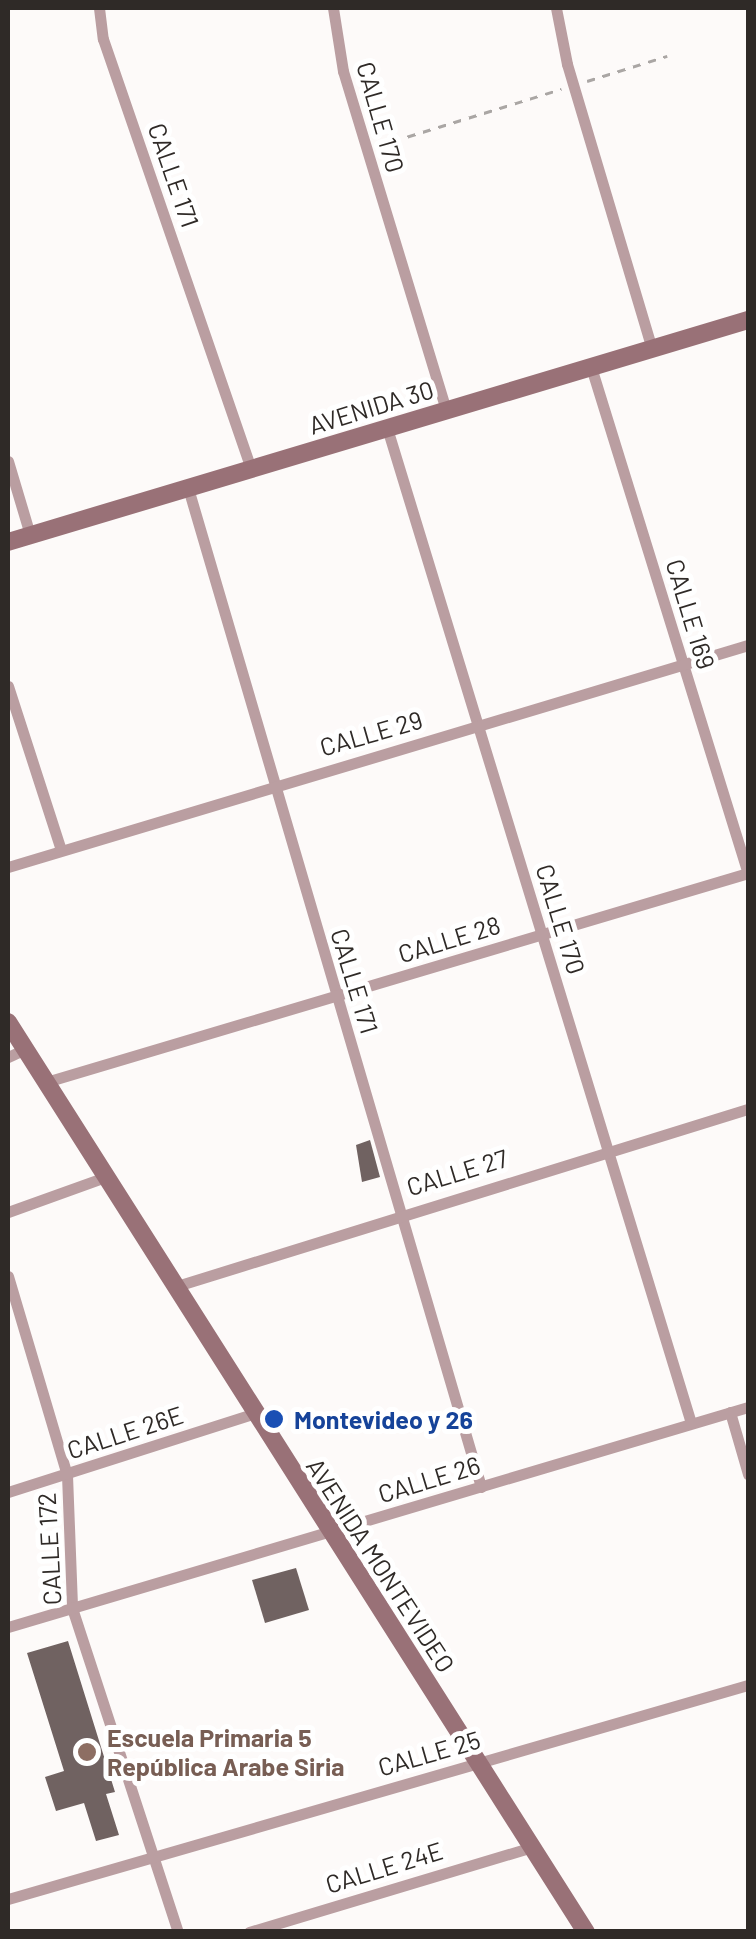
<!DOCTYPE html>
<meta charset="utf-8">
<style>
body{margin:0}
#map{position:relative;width:756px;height:1939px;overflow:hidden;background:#fdfaf9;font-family:Barlow,sans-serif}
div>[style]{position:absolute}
.building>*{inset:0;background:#706261}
.path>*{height:2.5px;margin-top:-1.25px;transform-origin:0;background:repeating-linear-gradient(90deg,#aaa6a4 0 8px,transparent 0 16px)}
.street>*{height:11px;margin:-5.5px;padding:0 5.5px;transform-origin:5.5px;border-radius:5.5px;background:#ba9ea1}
.secondary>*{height:18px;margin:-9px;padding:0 9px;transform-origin:9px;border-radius:9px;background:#997177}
.dots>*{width:28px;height:28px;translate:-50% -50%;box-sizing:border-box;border:5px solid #fff;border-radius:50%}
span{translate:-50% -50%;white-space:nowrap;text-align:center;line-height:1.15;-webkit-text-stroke:10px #fff;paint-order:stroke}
.street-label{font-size:25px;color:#2f2a27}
.transit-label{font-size:25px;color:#164399;font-weight:700}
.left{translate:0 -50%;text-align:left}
.education-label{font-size:25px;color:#785e54;font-weight:700}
.frame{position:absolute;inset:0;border:10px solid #2f2a27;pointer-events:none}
</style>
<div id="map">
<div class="building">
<i style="clip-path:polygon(370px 1140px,380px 1177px,362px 1182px,356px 1145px)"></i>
<i style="clip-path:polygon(296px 1568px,309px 1610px,265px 1623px,252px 1580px)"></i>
<i style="clip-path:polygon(68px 1641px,115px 1792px,106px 1794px,119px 1835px,96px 1841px,84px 1803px,56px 1811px,45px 1777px,64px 1771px,27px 1653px)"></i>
</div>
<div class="path">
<i style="left:587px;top:81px;width:84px;rotate:-17.4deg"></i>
<i style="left:377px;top:146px;width:193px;rotate:-17.2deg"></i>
</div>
<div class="street">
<i style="left:99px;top:8px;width:31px;rotate:83deg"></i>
<i style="left:103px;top:39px;width:455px;rotate:71deg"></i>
<i style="left:333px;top:8px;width:64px;rotate:81deg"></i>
<i style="left:343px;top:71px;width:354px;rotate:73.1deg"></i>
<i style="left:556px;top:8px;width:57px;rotate:78.9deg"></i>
<i style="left:567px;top:64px;width:297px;rotate:73.4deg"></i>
<i style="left:591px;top:367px;width:531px;rotate:72.79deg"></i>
<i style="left:387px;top:428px;width:1040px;rotate:73.01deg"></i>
<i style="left:8px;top:461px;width:77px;rotate:73.4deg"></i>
<i style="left:188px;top:488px;width:1041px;rotate:73.65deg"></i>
<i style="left:8px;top:686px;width:172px;rotate:72.1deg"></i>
<i style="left:8px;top:867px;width:773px;rotate:-16.7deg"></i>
<i style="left:8px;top:1057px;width:19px;rotate:-25deg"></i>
<i style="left:46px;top:1082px;width:732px;rotate:-16.58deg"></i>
<i style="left:8px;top:1212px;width:106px;rotate:-19.8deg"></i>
<i style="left:8px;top:1276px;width:208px;rotate:73.5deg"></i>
<i style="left:67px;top:1475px;width:133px;rotate:87.8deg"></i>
<i style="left:72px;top:1608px;width:341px;rotate:71.9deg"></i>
<i style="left:180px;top:1285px;width:595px;rotate:-17.22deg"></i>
<i style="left:730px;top:1412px;width:65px;rotate:73.8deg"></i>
<i style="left:8px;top:1492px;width:260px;rotate:-17.7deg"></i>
<i style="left:8px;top:1627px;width:772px;rotate:-16.56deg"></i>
<i style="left:8px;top:1899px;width:770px;rotate:-16.13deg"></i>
<i style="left:249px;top:1932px;width:295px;rotate:-16.7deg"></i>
</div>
<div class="secondary">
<i style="left:8px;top:542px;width:773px;rotate:-16.7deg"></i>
<i style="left:8px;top:1022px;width:1078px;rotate:57.58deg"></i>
</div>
<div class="dots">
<i style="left:274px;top:1419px;background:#1a4fb4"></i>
<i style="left:87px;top:1752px;background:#8d6e63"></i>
</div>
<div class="street-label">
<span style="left:381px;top:117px;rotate:74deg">CALLE 170</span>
<span style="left:174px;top:175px;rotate:71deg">CALLE 171</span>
<span style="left:371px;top:407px;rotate:-17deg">AVENIDA 30</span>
<span style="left:691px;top:614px;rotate:73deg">CALLE 169</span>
<span style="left:371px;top:733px;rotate:-16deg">CALLE 29</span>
<span style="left:561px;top:919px;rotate:73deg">CALLE 170</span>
<span style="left:449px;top:939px;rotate:-17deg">CALLE 28</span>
<span style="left:355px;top:981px;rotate:73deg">CALLE 171</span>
<span style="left:457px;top:1172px;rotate:-17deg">CALLE 27</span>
<span style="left:125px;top:1432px;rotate:-18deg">CALLE 26E</span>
<span style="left:429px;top:1479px;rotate:-17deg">CALLE 26</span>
<span style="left:49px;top:1549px;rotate:-93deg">CALLE 172</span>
<span style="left:381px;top:1565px;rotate:57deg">AVENIDA MONTEVIDEO</span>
<span style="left:429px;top:1753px;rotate:-16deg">CALLE 25</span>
<span style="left:384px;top:1867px;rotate:-17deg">CALLE 24E</span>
</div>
<div class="transit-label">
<span class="left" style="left:294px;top:1419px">Montevideo y 26</span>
</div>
<div class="education-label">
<span class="left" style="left:107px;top:1752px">Escuela Primaria 5<br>República Arabe Siria</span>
</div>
<div class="frame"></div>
</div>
